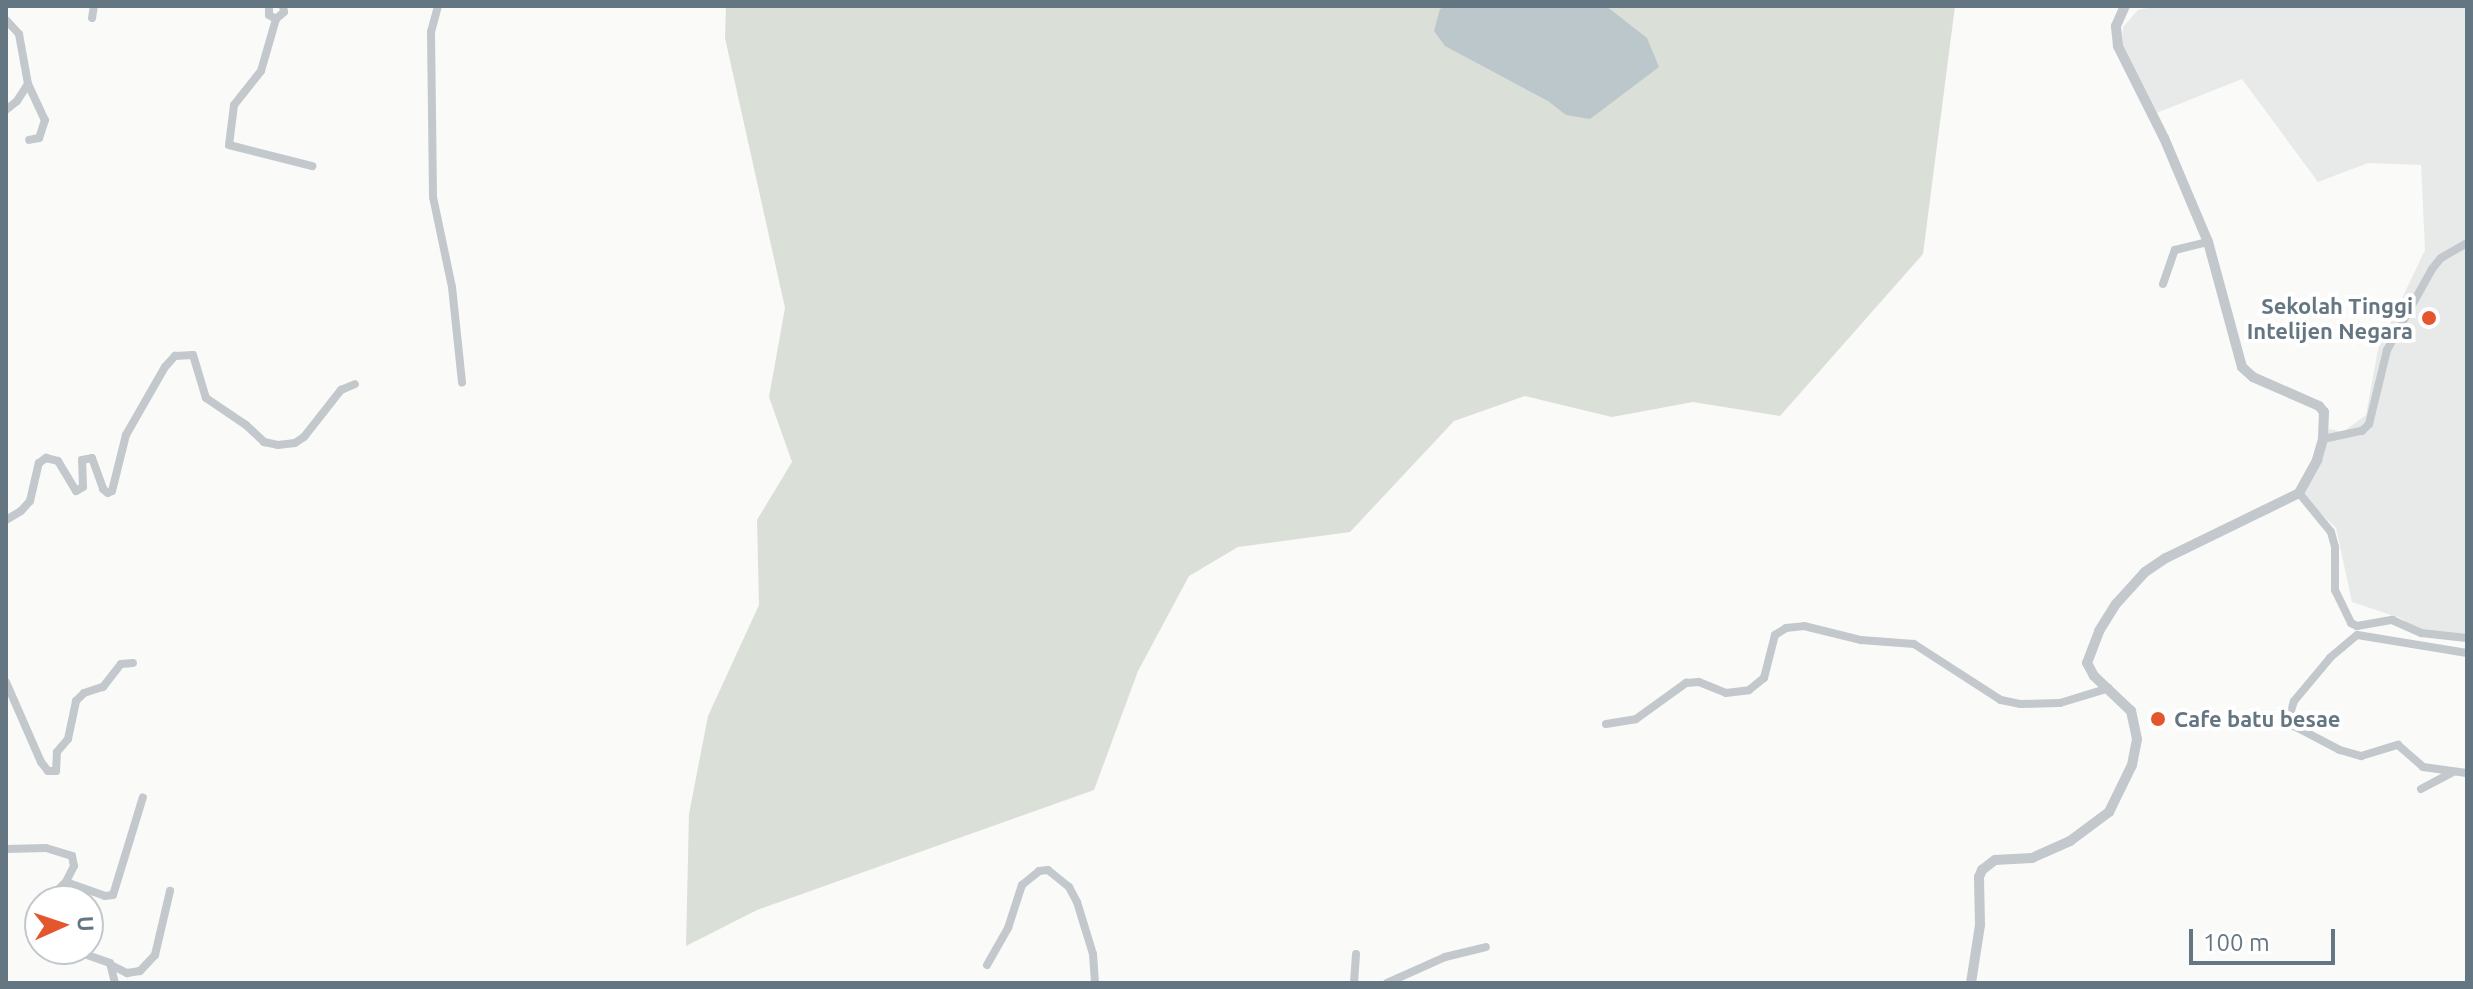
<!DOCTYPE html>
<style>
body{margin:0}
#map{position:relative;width:2473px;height:989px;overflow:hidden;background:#fafaf8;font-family:Ubuntu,sans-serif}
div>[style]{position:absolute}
.built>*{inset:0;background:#e8e9e9}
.green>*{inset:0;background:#dadfd7}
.water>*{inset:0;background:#bbc7cb}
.minor>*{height:8px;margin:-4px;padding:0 4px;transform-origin:4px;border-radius:4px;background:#c3c8cc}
.tertiary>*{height:10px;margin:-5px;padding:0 5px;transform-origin:5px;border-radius:5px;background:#c3c8cc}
.dots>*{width:22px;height:22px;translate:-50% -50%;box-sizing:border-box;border:4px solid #fff;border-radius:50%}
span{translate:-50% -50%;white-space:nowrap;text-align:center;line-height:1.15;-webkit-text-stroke:8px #fff;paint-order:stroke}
.poi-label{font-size:22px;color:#657683;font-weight:700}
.right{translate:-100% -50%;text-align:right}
.left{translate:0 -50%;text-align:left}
.frame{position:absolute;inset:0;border:8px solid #657683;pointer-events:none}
.north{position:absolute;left:24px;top:885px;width:80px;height:80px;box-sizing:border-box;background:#fff;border:2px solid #c1c8cd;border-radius:50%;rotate:87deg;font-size:22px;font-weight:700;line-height:32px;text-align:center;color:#657683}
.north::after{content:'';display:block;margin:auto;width:28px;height:36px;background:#e4572e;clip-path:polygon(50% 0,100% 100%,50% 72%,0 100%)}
.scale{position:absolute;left:2189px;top:929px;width:146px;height:36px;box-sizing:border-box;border:4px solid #657683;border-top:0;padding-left:10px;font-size:24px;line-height:28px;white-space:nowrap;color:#657683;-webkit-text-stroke:6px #fff;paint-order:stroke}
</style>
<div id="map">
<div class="built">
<i style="clip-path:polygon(2158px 6px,2467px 6px,2467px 640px,2414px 632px,2403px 619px,2352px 602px,2336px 528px,2303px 496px,2329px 429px,2343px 432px,2366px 415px,2378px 349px,2425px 250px,2421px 165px,2368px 163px,2318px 182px,2242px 79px,2149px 116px,2121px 51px,2123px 27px,2138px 10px)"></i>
</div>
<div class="green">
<i style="clip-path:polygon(726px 6px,1955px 6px,1923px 254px,1780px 416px,1693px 402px,1612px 417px,1525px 396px,1454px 421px,1350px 532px,1238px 547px,1189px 576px,1138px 671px,1094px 790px,757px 910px,686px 946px,689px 814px,708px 716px,759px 605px,757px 520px,792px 462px,769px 397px,785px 308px,725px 38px)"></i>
</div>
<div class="water">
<i style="clip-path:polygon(1447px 6px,1606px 6px,1647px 38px,1659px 67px,1590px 119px,1566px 115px,1548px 101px,1445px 46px,1434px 31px,1440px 9px)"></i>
</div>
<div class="minor">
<i style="left:269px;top:6px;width:9px;rotate:90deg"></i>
<i style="left:269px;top:15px;width:8px;rotate:30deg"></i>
<i style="left:283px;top:6px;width:6px;rotate:81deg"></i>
<i style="left:284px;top:12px;width:11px;rotate:139deg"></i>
<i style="left:276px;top:19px;width:54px;rotate:106.1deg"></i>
<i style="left:261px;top:71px;width:43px;rotate:128.5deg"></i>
<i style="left:234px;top:105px;width:40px;rotate:97.1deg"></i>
<i style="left:229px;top:145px;width:86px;rotate:14.2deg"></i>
<i style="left:438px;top:6px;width:27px;rotate:105deg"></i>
<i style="left:431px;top:32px;width:165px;rotate:89.3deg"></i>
<i style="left:433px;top:197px;width:92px;rotate:78.1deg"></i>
<i style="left:452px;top:287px;width:96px;rotate:84deg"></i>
<i style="left:92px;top:18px;width:12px;rotate:-81deg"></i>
<i style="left:6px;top:20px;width:19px;rotate:47deg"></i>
<i style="left:19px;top:34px;width:51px;rotate:79.8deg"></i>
<i style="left:28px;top:84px;width:40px;rotate:65deg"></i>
<i style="left:45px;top:120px;width:19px;rotate:108deg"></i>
<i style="left:39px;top:138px;width:10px;rotate:169deg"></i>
<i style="left:6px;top:110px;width:14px;rotate:-39deg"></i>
<i style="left:17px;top:101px;width:20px;rotate:-57deg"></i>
<i style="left:2163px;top:284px;width:36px;rotate:-71deg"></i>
<i style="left:2175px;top:250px;width:34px;rotate:-14deg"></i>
<i style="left:2323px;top:439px;width:40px;rotate:-12deg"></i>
<i style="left:2362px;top:431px;width:10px;rotate:-45deg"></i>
<i style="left:2369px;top:424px;width:76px;rotate:-76.3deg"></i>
<i style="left:2387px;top:350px;width:93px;rotate:-60.9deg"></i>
<i style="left:2432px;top:269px;width:14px;rotate:-51deg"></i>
<i style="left:2441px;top:258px;width:30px;rotate:-30deg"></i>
<i style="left:2299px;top:493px;width:50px;rotate:50.6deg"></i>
<i style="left:2331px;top:532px;width:16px;rotate:75deg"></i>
<i style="left:2335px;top:547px;width:43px;rotate:90deg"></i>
<i style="left:2335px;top:590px;width:37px;rotate:64deg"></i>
<i style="left:2351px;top:623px;width:7px;rotate:27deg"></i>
<i style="left:2357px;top:626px;width:36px;rotate:-10deg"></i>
<i style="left:2392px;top:620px;width:32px;rotate:24deg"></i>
<i style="left:2421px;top:633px;width:46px;rotate:6.2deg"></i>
<i style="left:6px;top:520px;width:17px;rotate:-31deg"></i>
<i style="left:21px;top:511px;width:13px;rotate:-48deg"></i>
<i style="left:30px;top:501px;width:39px;rotate:-77deg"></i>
<i style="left:39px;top:463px;width:9px;rotate:-36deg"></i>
<i style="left:46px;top:458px;width:12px;rotate:14deg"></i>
<i style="left:58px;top:461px;width:35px;rotate:59deg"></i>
<i style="left:76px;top:491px;width:8px;rotate:-30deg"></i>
<i style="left:83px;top:487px;width:27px;rotate:-92deg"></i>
<i style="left:82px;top:460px;width:10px;rotate:-11deg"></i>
<i style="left:92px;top:458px;width:33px;rotate:70deg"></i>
<i style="left:103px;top:489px;width:6px;rotate:39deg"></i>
<i style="left:108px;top:493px;width:4px;rotate:-27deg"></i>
<i style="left:112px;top:491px;width:58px;rotate:-76deg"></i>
<i style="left:126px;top:435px;width:78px;rotate:-60.2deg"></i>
<i style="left:165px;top:367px;width:15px;rotate:-48deg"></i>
<i style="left:175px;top:356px;width:18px;rotate:-3deg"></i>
<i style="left:193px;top:355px;width:45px;rotate:73.2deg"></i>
<i style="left:206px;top:398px;width:48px;rotate:34deg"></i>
<i style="left:246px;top:425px;width:25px;rotate:43deg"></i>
<i style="left:264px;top:442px;width:14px;rotate:12deg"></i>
<i style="left:278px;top:445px;width:17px;rotate:-7deg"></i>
<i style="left:295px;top:443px;width:11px;rotate:-34deg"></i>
<i style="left:304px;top:437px;width:60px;rotate:-51.8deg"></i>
<i style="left:341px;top:390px;width:15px;rotate:-23deg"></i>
<i style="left:2467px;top:653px;width:111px;rotate:-170.7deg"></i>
<i style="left:2357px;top:635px;width:35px;rotate:140deg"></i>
<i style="left:2330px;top:658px;width:56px;rotate:129.9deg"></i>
<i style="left:2294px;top:701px;width:14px;rotate:107deg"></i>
<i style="left:2290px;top:714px;width:13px;rotate:72deg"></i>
<i style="left:2294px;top:726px;width:52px;rotate:27.6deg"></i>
<i style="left:2340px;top:750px;width:22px;rotate:16deg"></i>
<i style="left:2361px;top:756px;width:39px;rotate:-17deg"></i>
<i style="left:2398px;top:745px;width:33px;rotate:41deg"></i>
<i style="left:2423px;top:767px;width:44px;rotate:7.8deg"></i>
<i style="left:6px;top:682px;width:87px;rotate:66.4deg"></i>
<i style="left:41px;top:762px;width:11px;rotate:52deg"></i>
<i style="left:48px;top:771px;width:8px"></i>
<i style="left:56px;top:771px;width:19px;rotate:-87deg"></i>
<i style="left:57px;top:752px;width:17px;rotate:-50deg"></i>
<i style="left:68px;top:739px;width:39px;rotate:-78deg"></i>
<i style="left:76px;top:701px;width:11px;rotate:-45deg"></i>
<i style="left:84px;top:693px;width:20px;rotate:-18deg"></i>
<i style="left:103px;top:687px;width:29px;rotate:-52deg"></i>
<i style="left:121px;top:664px;width:12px;rotate:-5deg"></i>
<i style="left:1606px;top:724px;width:30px;rotate:-9deg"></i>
<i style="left:1636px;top:719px;width:62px;rotate:-35.8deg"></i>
<i style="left:1686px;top:683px;width:13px;rotate:-4deg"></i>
<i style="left:1699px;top:682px;width:29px;rotate:22deg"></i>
<i style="left:1726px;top:693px;width:23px;rotate:-7deg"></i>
<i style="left:1749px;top:690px;width:19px;rotate:-39deg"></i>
<i style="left:1764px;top:678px;width:44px;rotate:-75.7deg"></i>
<i style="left:1775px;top:635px;width:13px;rotate:-32deg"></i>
<i style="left:1786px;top:628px;width:18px;rotate:-6deg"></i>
<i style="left:1804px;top:626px;width:59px;rotate:13.8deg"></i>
<i style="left:1861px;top:640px;width:53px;rotate:4.3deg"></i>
<i style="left:1914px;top:644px;width:103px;rotate:32.8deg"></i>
<i style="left:2001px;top:700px;width:19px;rotate:12deg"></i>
<i style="left:2020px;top:704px;width:40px;rotate:-1.4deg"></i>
<i style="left:2060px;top:703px;width:51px;rotate:-17deg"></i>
<i style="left:2421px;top:789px;width:36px;rotate:-28deg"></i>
<i style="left:6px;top:849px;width:40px;rotate:-1.4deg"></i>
<i style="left:46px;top:848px;width:27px;rotate:17deg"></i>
<i style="left:72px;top:856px;width:10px;rotate:79deg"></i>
<i style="left:74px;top:866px;width:18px;rotate:117deg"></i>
<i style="left:66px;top:882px;width:28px;rotate:136deg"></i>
<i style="left:66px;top:882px;width:41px;rotate:19.7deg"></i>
<i style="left:105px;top:896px;width:8px;rotate:-7deg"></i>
<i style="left:113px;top:895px;width:102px;rotate:-73deg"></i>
<i style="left:70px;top:949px;width:42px;rotate:19.3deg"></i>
<i style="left:110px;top:963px;width:21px;rotate:76deg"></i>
<i style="left:987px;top:965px;width:43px;rotate:-60.4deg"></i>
<i style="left:1008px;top:928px;width:45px;rotate:-72deg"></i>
<i style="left:1022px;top:885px;width:22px;rotate:-39deg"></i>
<i style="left:1039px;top:871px;width:9px;rotate:-6deg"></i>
<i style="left:1048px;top:870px;width:27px;rotate:39deg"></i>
<i style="left:1069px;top:887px;width:17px;rotate:62deg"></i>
<i style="left:1077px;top:902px;width:54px;rotate:72.9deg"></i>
<i style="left:1093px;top:954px;width:29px;rotate:86deg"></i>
<i style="left:113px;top:966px;width:16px;rotate:27deg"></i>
<i style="left:127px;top:973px;width:13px;rotate:-9deg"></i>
<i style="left:140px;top:971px;width:22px;rotate:-47deg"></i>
<i style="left:155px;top:955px;width:66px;rotate:-76.8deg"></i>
<i style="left:1354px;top:983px;width:29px;rotate:-86deg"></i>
<i style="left:1387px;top:983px;width:64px;rotate:-24.1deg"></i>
<i style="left:1445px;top:957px;width:42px;rotate:-13.7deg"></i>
</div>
<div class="tertiary">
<i style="left:1971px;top:983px;width:59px;rotate:-81.2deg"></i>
<i style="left:1980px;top:925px;width:48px;rotate:-91.2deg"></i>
<i style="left:1979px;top:877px;width:8px;rotate:-67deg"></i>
<i style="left:1982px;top:870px;width:16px;rotate:-38deg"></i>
<i style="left:1995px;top:860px;width:37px;rotate:-3deg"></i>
<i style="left:2032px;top:858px;width:42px;rotate:-24.1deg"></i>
<i style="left:2070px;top:841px;width:49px;rotate:-36.6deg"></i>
<i style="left:2109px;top:812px;width:52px;rotate:-63.9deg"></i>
<i style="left:2132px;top:765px;width:26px;rotate:-79deg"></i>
<i style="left:2137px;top:739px;width:29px;rotate:-102deg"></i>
<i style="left:2131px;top:711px;width:51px;rotate:-136.6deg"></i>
<i style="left:2094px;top:676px;width:15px;rotate:-118deg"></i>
<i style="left:2087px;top:663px;width:34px;rotate:-69deg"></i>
<i style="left:2099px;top:631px;width:32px;rotate:-58deg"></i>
<i style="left:2116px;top:604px;width:43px;rotate:-47.8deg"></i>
<i style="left:2145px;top:572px;width:25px;rotate:-34deg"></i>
<i style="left:2166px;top:558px;width:148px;rotate:-26deg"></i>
<i style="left:2299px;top:493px;width:38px;rotate:-61deg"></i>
<i style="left:2317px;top:460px;width:22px;rotate:-74deg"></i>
<i style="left:2323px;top:439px;width:27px;rotate:-88deg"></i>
<i style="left:2324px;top:412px;width:8px;rotate:-130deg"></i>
<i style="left:2319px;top:406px;width:72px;rotate:-156.3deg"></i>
<i style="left:2253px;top:377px;width:15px;rotate:-138deg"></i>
<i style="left:2242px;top:367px;width:130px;rotate:-105.2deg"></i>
<i style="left:2208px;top:242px;width:113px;rotate:-112.9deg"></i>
<i style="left:2164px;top:138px;width:103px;rotate:-116.6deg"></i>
<i style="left:2118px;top:46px;width:20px;rotate:-96deg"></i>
<i style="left:2116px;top:26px;width:22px;rotate:-66deg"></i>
</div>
<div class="dots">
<i style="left:2429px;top:318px;background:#e4572e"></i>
<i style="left:2158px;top:719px;background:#e4572e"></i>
</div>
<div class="poi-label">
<span class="right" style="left:2413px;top:318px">Sekolah Tinggi<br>Intelijen Negara</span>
<span class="left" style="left:2174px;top:719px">Cafe batu besae</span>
</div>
<div class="frame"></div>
<div class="north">U</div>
<div class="scale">100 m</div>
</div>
